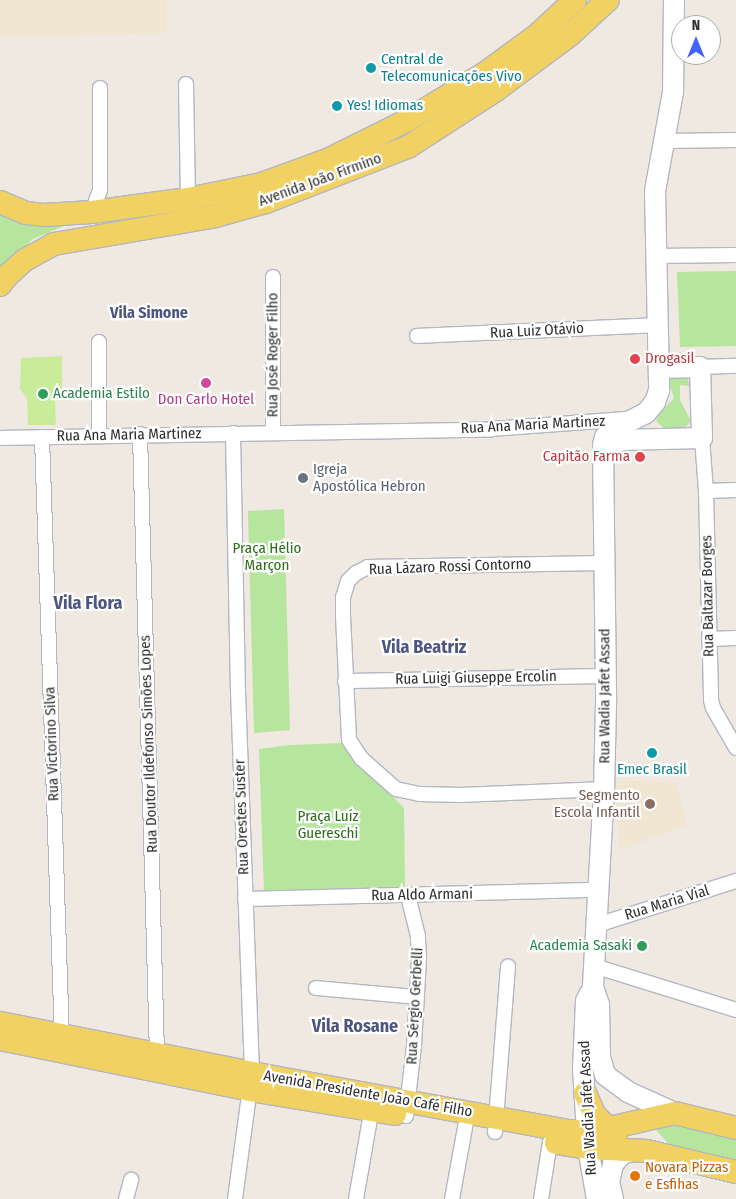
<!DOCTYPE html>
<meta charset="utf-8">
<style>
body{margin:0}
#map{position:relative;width:736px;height:1199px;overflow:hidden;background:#efe9e1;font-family:"Fira Sans Condensed",sans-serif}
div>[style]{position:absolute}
.education>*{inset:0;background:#f0e6d1}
.green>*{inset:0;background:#b6e59e}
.pitch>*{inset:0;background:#c9ec9a}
.roads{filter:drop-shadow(1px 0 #b4b7c1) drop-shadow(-1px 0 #b4b7c1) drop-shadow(0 1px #b4b7c1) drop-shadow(0 -1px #b4b7c1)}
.street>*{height:14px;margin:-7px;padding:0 7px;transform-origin:7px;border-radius:7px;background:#fff}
.secondary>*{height:20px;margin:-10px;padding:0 10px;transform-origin:10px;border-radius:10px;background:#fff}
.primary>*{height:22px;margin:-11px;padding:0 11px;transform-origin:11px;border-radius:11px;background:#f2d163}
.dots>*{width:14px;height:14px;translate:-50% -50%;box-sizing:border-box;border:2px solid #fff;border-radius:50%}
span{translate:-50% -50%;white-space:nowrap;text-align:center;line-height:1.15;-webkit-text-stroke:4.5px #fff;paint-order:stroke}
.culture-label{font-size:15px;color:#0d838f}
.left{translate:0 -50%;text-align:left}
.street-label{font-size:15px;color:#2e2e2e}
.health-label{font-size:15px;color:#be3a42}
.right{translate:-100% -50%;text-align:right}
.leisure-label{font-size:15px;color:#27864d}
.hotel-label{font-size:15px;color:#b23c85}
.worship-label{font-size:15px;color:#5b616d}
.park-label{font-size:15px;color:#2c6e1b}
.education-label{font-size:15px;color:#785e54}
.food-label{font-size:15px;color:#c56008}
.neighbourhood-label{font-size:16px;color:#4d5680;font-weight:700}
.quarter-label{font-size:18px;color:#4d5680;font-weight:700}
.north{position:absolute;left:671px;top:15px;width:50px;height:50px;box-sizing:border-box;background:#fff;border:1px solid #ababab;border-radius:50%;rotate:0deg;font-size:14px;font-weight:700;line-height:20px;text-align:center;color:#2e2e2e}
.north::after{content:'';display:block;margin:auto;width:18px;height:22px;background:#4264fb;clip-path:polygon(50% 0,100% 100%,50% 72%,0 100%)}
</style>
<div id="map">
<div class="education">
<i style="clip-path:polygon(0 0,167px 0,167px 33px,0 37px)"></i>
<i style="clip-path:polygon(617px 780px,676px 782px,687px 826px,619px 850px)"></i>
</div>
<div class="green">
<i style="clip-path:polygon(0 211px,38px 223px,64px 226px,33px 239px,0 271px)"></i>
<i style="clip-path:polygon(736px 271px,736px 346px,680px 347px,677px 272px)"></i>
<i style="clip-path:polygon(667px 376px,686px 376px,688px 380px,690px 386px,680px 385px,680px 400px,691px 421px,683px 430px,667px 431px,656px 421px,660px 413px,674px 398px)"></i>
<i style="clip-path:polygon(284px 509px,290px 730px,254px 733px,248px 511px)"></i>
<i style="clip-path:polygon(341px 743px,404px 808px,405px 889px,264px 892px,259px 749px,290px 745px)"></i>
<i style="clip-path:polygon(670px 1121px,736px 1138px,736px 1165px,673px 1149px,657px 1131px,660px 1125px)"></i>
</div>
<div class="pitch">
<i style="clip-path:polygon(62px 356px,62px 401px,55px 400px,56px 425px,28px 425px,27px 398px,20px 389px,21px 358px)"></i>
</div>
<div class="roads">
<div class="street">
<i style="left:186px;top:84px;width:115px;rotate:89deg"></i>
<i style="left:664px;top:141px;width:72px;rotate:-0.8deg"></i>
<i style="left:92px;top:212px;width:23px;rotate:-70deg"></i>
<i style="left:100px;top:190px;width:102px;rotate:-90deg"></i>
<i style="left:656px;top:256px;width:80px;rotate:-0.7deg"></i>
<i style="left:273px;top:277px;width:155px;rotate:90deg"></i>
<i style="left:417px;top:336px;width:241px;rotate:-2.6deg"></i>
<i style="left:700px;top:367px;width:36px;rotate:-2deg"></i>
<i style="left:233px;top:433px;width:258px;rotate:88.9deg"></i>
<i style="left:238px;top:691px;width:382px;rotate:87.9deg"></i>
<i style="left:252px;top:1073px;width:127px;rotate:97.7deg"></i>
<i style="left:140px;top:434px;width:619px;rotate:88.43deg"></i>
<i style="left:99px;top:435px;width:93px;rotate:-90deg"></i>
<i style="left:42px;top:437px;width:604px;rotate:88.1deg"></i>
<i style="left:0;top:438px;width:492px;rotate:-1deg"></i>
<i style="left:492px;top:429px;width:134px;rotate:-4.3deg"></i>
<i style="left:702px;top:438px;width:53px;rotate:85.7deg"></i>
<i style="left:706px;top:491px;width:209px;rotate:88.6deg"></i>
<i style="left:711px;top:700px;width:8px;rotate:76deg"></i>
<i style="left:713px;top:708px;width:46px;rotate:60.1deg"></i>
<i style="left:706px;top:491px;width:30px;rotate:-2deg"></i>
<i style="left:604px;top:563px;width:236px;rotate:179deg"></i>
<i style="left:368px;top:567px;width:13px;rotate:153deg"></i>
<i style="left:356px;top:573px;width:11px;rotate:135deg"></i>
<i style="left:348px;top:581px;width:17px;rotate:107deg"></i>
<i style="left:343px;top:597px;width:19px;rotate:90deg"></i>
<i style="left:343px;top:616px;width:124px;rotate:87.2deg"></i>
<i style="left:349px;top:740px;width:22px;rotate:56deg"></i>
<i style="left:361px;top:758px;width:47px;rotate:41.5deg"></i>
<i style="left:396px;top:789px;width:24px;rotate:12deg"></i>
<i style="left:419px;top:794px;width:42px;rotate:1.4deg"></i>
<i style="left:461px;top:795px;width:143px;rotate:-2.4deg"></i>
<i style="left:709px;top:639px;width:27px;rotate:-2deg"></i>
<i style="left:345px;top:681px;width:261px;rotate:-1.1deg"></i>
<i style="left:245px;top:899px;width:354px;rotate:-1.5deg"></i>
<i style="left:597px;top:925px;width:146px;rotate:-17.6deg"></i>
<i style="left:594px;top:966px;width:149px;rotate:17.2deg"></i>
<i style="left:316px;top:988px;width:101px;rotate:5.1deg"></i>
<i style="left:406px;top:1116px;width:70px;rotate:-83.5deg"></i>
<i style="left:414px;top:1046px;width:88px;rotate:-86.7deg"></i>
<i style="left:419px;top:958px;width:22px;rotate:-93deg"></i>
<i style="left:418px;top:936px;width:41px;rotate:-104deg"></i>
<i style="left:495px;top:1132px;width:166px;rotate:-85.5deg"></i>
<i style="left:126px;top:1199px;width:20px;rotate:-75deg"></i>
<i style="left:356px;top:1199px;width:98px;rotate:-80.1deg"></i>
<i style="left:452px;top:1199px;width:89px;rotate:-79.7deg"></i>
<i style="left:541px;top:1199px;width:58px;rotate:-81deg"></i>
</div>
<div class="secondary">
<i style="left:674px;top:0;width:92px;rotate:90.6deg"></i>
<i style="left:673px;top:92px;width:101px;rotate:100.3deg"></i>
<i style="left:655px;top:191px;width:199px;rotate:88.8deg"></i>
<i style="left:659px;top:390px;width:13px;rotate:108deg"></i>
<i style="left:655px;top:402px;width:14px;rotate:129deg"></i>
<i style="left:646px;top:413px;width:39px;rotate:153deg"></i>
<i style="left:611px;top:431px;width:8px;rotate:135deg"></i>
<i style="left:605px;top:437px;width:8px;rotate:104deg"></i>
<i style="left:603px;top:445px;width:259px;rotate:89.3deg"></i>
<i style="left:606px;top:704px;width:85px;rotate:91.3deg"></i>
<i style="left:604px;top:789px;width:198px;rotate:93.2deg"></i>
<i style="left:593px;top:987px;width:18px;rotate:71deg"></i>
<i style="left:599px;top:1004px;width:53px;rotate:88.9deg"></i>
<i style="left:600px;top:1057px;width:19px;rotate:74deg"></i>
<i style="left:605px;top:1075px;width:29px;rotate:36deg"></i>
<i style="left:628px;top:1092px;width:51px;rotate:24.1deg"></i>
<i style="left:603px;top:454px;width:13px;rotate:-45deg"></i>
<i style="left:612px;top:445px;width:11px;rotate:-27deg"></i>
<i style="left:622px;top:440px;width:80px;rotate:-1.4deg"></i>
<i style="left:702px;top:438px;width:71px;rotate:-91.6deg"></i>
<i style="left:700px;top:367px;width:41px;rotate:178.6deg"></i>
<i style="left:590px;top:993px;width:9px;rotate:117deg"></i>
<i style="left:586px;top:1001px;width:68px;rotate:92.5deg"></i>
<i style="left:583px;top:1069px;width:79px;rotate:86.4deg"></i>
<i style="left:588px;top:1148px;width:52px;rotate:80deg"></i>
<i style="left:613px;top:1199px;width:17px;rotate:-103deg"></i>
<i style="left:609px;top:1182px;width:18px;rotate:-77deg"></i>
<i style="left:613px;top:1164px;width:13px;rotate:-48deg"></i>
<i style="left:622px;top:1154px;width:13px;rotate:-18deg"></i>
</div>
<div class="primary">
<i style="left:0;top:202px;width:28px;rotate:23deg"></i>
<i style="left:26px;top:213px;width:18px;rotate:6deg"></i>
<i style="left:44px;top:215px;width:48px;rotate:-3.6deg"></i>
<i style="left:92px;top:212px;width:97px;rotate:-7.7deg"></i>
<i style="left:188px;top:199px;width:75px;rotate:-11.6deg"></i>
<i style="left:261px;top:184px;width:70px;rotate:-20deg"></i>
<i style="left:327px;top:160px;width:88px;rotate:-26.3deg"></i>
<i style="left:406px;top:121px;width:91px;rotate:-31.1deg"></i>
<i style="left:484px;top:74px;width:64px;rotate:-36.2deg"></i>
<i style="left:536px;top:36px;width:53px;rotate:-42.7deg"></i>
<i style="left:0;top:285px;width:11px;rotate:-52deg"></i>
<i style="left:7px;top:276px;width:24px;rotate:-42deg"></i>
<i style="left:25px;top:260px;width:33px;rotate:-29deg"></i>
<i style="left:54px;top:244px;width:164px;rotate:-9.8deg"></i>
<i style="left:216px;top:216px;width:52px;rotate:-15.6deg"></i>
<i style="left:266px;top:202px;width:152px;rotate:-21.2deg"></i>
<i style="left:408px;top:147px;width:105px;rotate:-32.9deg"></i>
<i style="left:496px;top:90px;width:94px;rotate:-36.7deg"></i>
<i style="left:571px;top:34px;width:50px;rotate:-42.6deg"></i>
<i style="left:0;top:1023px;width:257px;rotate:11.2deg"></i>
<i style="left:252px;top:1073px;width:322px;rotate:10.4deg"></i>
<i style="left:569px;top:1131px;width:27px"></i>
<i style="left:596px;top:1131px;width:81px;rotate:-12.8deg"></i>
<i style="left:675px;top:1113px;width:63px;rotate:13.8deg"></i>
<i style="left:0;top:1039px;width:255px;rotate:11.5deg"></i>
<i style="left:250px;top:1090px;width:147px;rotate:9.4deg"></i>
<i style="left:585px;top:1093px;width:24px;rotate:66deg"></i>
<i style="left:595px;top:1115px;width:30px;rotate:46deg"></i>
<i style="left:556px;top:1143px;width:32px;rotate:9deg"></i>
<i style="left:588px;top:1148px;width:59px;rotate:2.9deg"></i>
<i style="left:647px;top:1151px;width:91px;rotate:13.3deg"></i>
</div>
</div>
<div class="dots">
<i style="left:371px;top:68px;background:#0f9aa8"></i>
<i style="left:337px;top:106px;background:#0f9aa8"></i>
<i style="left:635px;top:359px;background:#e0444e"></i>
<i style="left:206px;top:383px;background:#d1479c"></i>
<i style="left:43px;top:394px;background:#2e9e5b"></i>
<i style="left:640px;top:457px;background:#e0444e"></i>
<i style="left:303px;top:478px;background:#6b7280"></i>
<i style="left:652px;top:753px;background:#0f9aa8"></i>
<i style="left:650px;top:804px;background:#8d6e63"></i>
<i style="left:642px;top:946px;background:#2e9e5b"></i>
<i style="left:635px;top:1176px;background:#e8710a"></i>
</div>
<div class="culture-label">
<span class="left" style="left:381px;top:68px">Central de<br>Telecomunicações Vivo</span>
<span class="left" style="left:347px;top:106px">Yes! Idiomas</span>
<span style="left:652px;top:770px">Emec Brasil</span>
</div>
<div class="street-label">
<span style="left:320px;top:180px;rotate:-20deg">Avenida João Firmino</span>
<span style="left:537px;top:331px;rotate:-3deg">Rua Luiz Otávio</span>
<span style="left:273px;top:355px;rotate:-90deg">Rua José Roger Filho</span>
<span style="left:533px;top:425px;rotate:-3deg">Rua Ana Maria Martinez</span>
<span style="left:129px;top:435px;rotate:-1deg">Rua Ana Maria Martinez</span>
<span style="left:450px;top:567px;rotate:-2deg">Rua Lázaro Rossi Contorno</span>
<span style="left:708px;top:596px;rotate:-91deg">Rua Baltazar Borges</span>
<span style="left:476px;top:678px;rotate:-1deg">Rua Luigi Giuseppe Ercolin</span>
<span style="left:605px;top:696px;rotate:-90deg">Rua Wadia Jafet Assad</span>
<span style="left:52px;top:744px;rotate:-92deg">Rua Victorino Silva</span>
<span style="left:149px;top:744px;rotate:-92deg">Rua Doutor Ildefonso Simões Lopes</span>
<span style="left:242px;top:817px;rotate:-92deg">Rua Orestes Suster</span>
<span style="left:422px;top:895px;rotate:-1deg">Rua Aldo Armani</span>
<span style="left:667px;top:903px;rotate:-17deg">Rua Maria Vial</span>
<span style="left:415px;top:1006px;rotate:-87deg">Rua Sérgio Gerbelli</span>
<span style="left:368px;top:1094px;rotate:10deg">Avenida Presidente João Café Filho</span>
<span style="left:588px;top:1108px;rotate:-93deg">Rua Wadia Jafet Assad</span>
</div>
<div class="health-label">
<span class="left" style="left:645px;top:359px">Drogasil</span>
<span class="right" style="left:630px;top:457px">Capitão Farma</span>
</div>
<div class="leisure-label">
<span class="left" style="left:53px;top:394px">Academia Estilo</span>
<span class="right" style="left:632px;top:946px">Academia Sasaki</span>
</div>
<div class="hotel-label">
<span style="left:206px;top:400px">Don Carlo Hotel</span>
</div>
<div class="worship-label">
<span class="left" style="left:313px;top:478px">Igreja<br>Apostólica Hebron</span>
</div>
<div class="park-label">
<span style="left:267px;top:557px">Praça Hélio<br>Marçon</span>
<span style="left:328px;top:825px">Praça Luíz<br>Guereschi</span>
</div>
<div class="education-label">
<span class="right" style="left:640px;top:804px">Segmento<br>Escola Infantil</span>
</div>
<div class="food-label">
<span class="left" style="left:645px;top:1176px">Novara Pizzas<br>e Esfihas</span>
</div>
<div class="neighbourhood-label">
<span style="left:149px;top:313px">Vila Simone</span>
</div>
<div class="quarter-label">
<span style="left:88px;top:603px">Vila Flora</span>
<span style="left:424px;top:647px">Vila Beatriz</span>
<span style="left:355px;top:1026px">Vila Rosane</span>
</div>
<div class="north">N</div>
</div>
